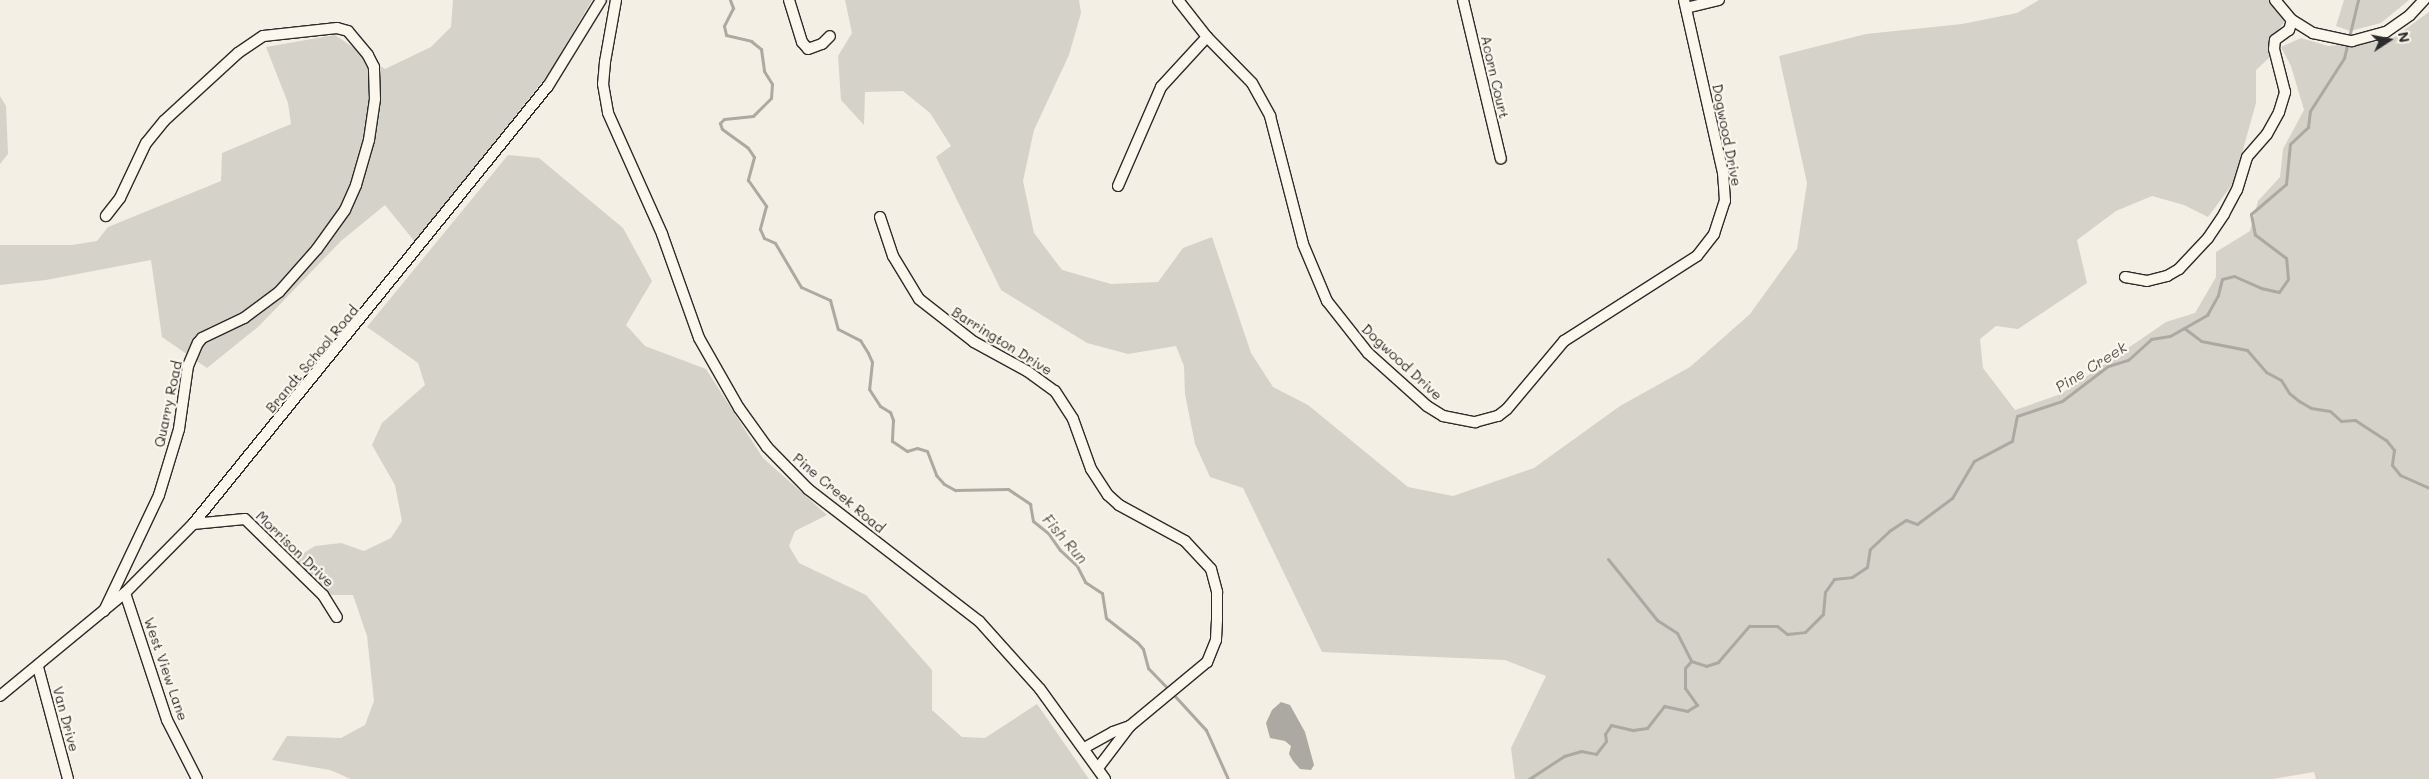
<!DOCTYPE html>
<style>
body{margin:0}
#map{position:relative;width:2429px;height:779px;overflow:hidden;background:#f3efe4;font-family:Mali,sans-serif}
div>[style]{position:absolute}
.green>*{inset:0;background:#d5d2c9}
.water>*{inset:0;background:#aca9a2}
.stream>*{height:3px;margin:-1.5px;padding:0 1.5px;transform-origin:1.5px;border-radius:1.5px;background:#aca9a2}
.roads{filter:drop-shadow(1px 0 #2b2b2b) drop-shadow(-1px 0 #2b2b2b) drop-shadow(0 1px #2b2b2b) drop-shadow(0 -1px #2b2b2b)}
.minor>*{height:10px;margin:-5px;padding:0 5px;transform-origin:5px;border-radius:5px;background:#fbf7ec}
span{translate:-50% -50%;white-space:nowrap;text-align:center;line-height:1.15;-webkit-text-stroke:4.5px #fbf7ec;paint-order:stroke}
.street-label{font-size:14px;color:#2b2b2b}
.water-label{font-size:15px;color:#585755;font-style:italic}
.north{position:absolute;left:2364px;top:15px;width:50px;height:50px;-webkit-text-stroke:4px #fbf7ec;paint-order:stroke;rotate:79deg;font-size:14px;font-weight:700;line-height:20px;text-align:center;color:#2b2b2b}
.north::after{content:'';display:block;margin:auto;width:18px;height:22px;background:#2b2b2b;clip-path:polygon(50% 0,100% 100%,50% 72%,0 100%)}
</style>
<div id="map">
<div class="green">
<i style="clip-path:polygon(453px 0,592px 0,550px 72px,415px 242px,385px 205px,341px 241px,258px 327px,207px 368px,162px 337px,151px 260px,46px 280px,0 285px,0 245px,72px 245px,97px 241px,108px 227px,221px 181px,222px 153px,291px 124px,288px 103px,266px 47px,335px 35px,385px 69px,431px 47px,451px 27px)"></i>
<i style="clip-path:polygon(845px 0,1079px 0,1081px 13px,1069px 55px,1034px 130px,1023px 181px,1034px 233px,1062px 270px,1111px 284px,1158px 282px,1183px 248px,1212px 237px,1251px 353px,1273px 387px,1308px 405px,1408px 487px,1453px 496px,1534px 468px,1620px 406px,1690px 367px,1750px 314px,1797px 249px,1807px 183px,1779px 56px,1866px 34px,1962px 24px,2017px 13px,2039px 0,2272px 0,2285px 21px,2276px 33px,2269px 58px,2256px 70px,2256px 103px,2234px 182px,2208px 217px,2184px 205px,2152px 196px,2116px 211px,2077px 240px,2087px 283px,2018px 329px,1996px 326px,1980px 339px,1983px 368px,2015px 410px,2061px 394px,2166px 322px,2195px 313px,2216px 277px,2216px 252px,2250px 231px,2258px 201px,2280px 177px,2283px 149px,2304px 110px,2291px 66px,2281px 47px,2301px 38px,2328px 46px,2389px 41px,2429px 12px,2429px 779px,2316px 779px,2314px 772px,2273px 779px,1515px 779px,1511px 748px,1546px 676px,1505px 660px,1322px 652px,1243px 488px,1210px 477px,1195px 444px,1185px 394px,1184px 366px,1176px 346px,1128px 354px,1087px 343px,1001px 290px,936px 157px,951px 146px,930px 113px,903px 91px,865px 92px,864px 125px,841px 100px,838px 56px,852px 33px)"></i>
<i style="clip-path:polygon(2344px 0,2409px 0,2381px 23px,2350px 31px,2336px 26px)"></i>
<i style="clip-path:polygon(0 96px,6px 106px,8px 154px,0 164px)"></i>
<i style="clip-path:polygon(508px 155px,539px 158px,623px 228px,652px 281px,626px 325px,645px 346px,706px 369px,763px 458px,827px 515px,795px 531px,789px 546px,799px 563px,866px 595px,932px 670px,932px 710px,962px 737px,985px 738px,1037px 704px,1089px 779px,351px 779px,330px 770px,272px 760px,287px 736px,341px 738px,365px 725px,374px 701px,367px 636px,353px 595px,323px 595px,291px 561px,315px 546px,341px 543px,364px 551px,391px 538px,402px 521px,395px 485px,372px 445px,382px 423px,425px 385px,418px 363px,367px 327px)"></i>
</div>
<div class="water">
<i style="clip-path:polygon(1281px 702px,1290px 705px,1305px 732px,1314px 765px,1311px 770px,1300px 769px,1293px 761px,1289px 754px,1291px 746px,1285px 741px,1270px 738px,1266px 723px,1272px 710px)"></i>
</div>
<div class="stream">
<i style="left:730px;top:0;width:9px;rotate:69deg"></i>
<i style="left:733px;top:8px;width:20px;rotate:117deg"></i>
<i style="left:724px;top:26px;width:9px;rotate:77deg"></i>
<i style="left:726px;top:35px;width:26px;rotate:13deg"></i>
<i style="left:751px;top:41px;width:13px;rotate:39deg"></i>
<i style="left:761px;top:49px;width:22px;rotate:82deg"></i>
<i style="left:764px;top:71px;width:15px;rotate:58deg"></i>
<i style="left:772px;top:84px;width:14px;rotate:94deg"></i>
<i style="left:771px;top:98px;width:25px;rotate:135deg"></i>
<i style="left:753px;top:116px;width:29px;rotate:174deg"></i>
<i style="left:724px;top:119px;width:6px;rotate:135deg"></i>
<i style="left:720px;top:123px;width:6px;rotate:72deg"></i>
<i style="left:722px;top:129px;width:32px;rotate:36deg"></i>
<i style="left:748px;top:148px;width:11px;rotate:56deg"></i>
<i style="left:754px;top:157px;width:24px;rotate:105deg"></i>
<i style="left:748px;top:180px;width:32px;rotate:55deg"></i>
<i style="left:766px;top:206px;width:24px;rotate:105deg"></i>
<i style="left:760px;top:229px;width:10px;rotate:66deg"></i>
<i style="left:764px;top:238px;width:12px;rotate:24deg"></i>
<i style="left:775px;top:243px;width:51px;rotate:59.4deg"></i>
<i style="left:801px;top:287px;width:32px;rotate:24deg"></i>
<i style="left:830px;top:300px;width:30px;rotate:75deg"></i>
<i style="left:838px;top:329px;width:25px;rotate:27deg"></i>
<i style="left:860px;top:340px;width:15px;rotate:58deg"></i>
<i style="left:868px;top:353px;width:10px;rotate:66deg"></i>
<i style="left:872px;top:362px;width:27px;rotate:96deg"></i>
<i style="left:869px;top:389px;width:20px;rotate:57deg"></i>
<i style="left:880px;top:406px;width:12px;rotate:31deg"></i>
<i style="left:890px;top:412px;width:9px;rotate:69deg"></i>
<i style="left:893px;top:420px;width:21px;rotate:93deg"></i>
<i style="left:892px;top:441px;width:18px;rotate:34deg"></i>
<i style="left:907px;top:451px;width:10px;rotate:-17deg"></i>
<i style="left:917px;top:448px;width:10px;rotate:17deg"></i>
<i style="left:927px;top:451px;width:26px;rotate:69deg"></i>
<i style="left:936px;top:475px;width:12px;rotate:48deg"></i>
<i style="left:944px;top:484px;width:13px;rotate:29deg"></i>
<i style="left:955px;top:490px;width:53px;rotate:-1.1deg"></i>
<i style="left:1008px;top:489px;width:27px;rotate:34deg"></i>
<i style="left:1030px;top:504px;width:17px;rotate:80deg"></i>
<i style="left:1033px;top:521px;width:19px;rotate:39deg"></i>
<i style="left:1048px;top:533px;width:21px;rotate:55deg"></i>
<i style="left:1060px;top:550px;width:23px;rotate:43deg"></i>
<i style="left:1077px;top:566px;width:18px;rotate:63deg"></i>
<i style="left:1085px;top:582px;width:20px;rotate:33deg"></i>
<i style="left:1102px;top:593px;width:25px;rotate:81deg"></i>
<i style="left:1106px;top:618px;width:39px;rotate:38deg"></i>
<i style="left:1137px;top:642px;width:9px;rotate:49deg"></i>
<i style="left:1143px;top:649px;width:20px;rotate:75deg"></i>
<i style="left:1148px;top:668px;width:30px;rotate:46deg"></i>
<i style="left:2184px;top:328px;width:21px;rotate:37deg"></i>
<i style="left:2201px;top:341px;width:47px;rotate:11.1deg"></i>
<i style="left:2247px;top:350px;width:29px;rotate:49deg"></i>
<i style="left:2266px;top:372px;width:17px;rotate:28deg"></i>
<i style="left:2281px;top:380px;width:15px;rotate:58deg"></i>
<i style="left:2289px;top:393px;width:13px;rotate:39deg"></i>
<i style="left:2299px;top:401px;width:14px;rotate:30deg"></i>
<i style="left:2311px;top:408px;width:19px;rotate:9deg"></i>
<i style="left:2330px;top:411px;width:15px;rotate:42deg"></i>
<i style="left:2341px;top:421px;width:14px;rotate:-4deg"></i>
<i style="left:2355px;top:420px;width:37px;rotate:33deg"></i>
<i style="left:2386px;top:440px;width:13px;rotate:51deg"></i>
<i style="left:2394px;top:450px;width:15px;rotate:98deg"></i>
<i style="left:2392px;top:465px;width:13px;rotate:51deg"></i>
<i style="left:2400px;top:475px;width:32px;rotate:24deg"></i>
<i style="left:1608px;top:559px;width:78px;rotate:51.2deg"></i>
<i style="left:1657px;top:620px;width:24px;rotate:33deg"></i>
<i style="left:1677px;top:633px;width:31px;rotate:63deg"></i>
<i style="left:1173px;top:694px;width:49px;rotate:47.5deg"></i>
<i style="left:1206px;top:730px;width:54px;rotate:65.8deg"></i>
<i style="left:1529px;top:779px;width:42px;rotate:-33.3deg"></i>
<i style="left:1564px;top:756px;width:18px;rotate:-16deg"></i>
<i style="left:1581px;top:751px;width:15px;rotate:11deg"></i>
<i style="left:1596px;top:754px;width:16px;rotate:-52deg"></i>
<i style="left:1606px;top:741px;width:7px;rotate:-98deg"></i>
<i style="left:1605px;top:734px;width:11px;rotate:-56deg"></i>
<i style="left:1611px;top:725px;width:23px;rotate:13deg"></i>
<i style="left:1633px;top:730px;width:14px;rotate:-8deg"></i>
<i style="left:1647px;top:728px;width:28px;rotate:-52deg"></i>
<i style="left:1664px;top:706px;width:24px;rotate:12deg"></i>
<i style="left:1687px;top:711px;width:12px;rotate:-31deg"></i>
<i style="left:1697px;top:705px;width:21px;rotate:-125deg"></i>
<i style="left:1685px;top:688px;width:20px;rotate:-90deg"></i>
<i style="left:1685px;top:668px;width:9px;rotate:-49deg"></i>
<i style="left:1691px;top:661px;width:16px;rotate:18deg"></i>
<i style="left:1706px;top:666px;width:13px;rotate:-18deg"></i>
<i style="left:1718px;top:662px;width:48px;rotate:-49.3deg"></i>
<i style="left:1749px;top:626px;width:28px"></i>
<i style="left:1777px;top:626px;width:13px;rotate:39deg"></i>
<i style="left:1787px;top:634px;width:18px;rotate:-6deg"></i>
<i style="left:1805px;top:632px;width:25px;rotate:-45deg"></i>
<i style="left:1823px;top:614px;width:22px;rotate:-85deg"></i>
<i style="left:1825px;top:592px;width:16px;rotate:-55deg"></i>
<i style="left:1834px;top:579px;width:18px;rotate:-6deg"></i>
<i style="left:1852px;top:577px;width:18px;rotate:-34deg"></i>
<i style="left:1867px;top:567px;width:18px;rotate:-81deg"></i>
<i style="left:1870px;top:549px;width:26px;rotate:-43deg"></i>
<i style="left:1889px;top:531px;width:20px;rotate:-33deg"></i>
<i style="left:1906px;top:520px;width:12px;rotate:20deg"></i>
<i style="left:1917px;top:524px;width:44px;rotate:-36.6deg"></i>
<i style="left:1952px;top:498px;width:43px;rotate:-59.3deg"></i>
<i style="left:1974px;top:461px;width:43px;rotate:-27.8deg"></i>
<i style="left:2012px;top:441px;width:25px;rotate:-79deg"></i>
<i style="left:2017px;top:416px;width:47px;rotate:-18.4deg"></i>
<i style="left:2062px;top:401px;width:58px;rotate:-37.3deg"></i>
<i style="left:2108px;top:366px;width:21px;rotate:-17deg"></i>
<i style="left:2128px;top:360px;width:31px;rotate:-42deg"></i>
<i style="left:2151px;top:339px;width:19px;rotate:-9deg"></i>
<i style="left:2170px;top:336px;width:43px;rotate:-29.6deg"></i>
<i style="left:2207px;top:315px;width:23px;rotate:-61deg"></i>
<i style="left:2218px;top:295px;width:16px;rotate:-76deg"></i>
<i style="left:2222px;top:279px;width:12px;rotate:-14deg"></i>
<i style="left:2234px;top:276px;width:30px;rotate:24deg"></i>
<i style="left:2261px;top:288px;width:18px;rotate:13deg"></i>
<i style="left:2279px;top:292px;width:16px;rotate:-55deg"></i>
<i style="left:2288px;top:279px;width:21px;rotate:-95deg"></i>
<i style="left:2286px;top:258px;width:39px;rotate:-143deg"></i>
<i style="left:2255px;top:235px;width:21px;rotate:-101deg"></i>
<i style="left:2251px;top:214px;width:46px;rotate:-40.6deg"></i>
<i style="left:2286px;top:184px;width:40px;rotate:-84.3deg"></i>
<i style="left:2290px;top:144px;width:25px;rotate:-43deg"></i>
<i style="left:2308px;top:127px;width:16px;rotate:-83deg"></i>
<i style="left:2310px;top:111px;width:63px;rotate:-57.3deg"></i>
<i style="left:2344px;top:58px;width:60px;rotate:-76.4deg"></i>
</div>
<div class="roads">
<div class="minor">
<i style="left:616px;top:0;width:63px;rotate:100.1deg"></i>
<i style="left:605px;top:62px;width:22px;rotate:95deg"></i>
<i style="left:603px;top:84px;width:29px;rotate:80deg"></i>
<i style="left:608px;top:113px;width:133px;rotate:65.9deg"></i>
<i style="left:662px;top:234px;width:110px;rotate:70.4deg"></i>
<i style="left:699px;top:338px;width:81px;rotate:60.3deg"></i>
<i style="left:739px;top:408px;width:48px;rotate:54.3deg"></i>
<i style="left:767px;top:447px;width:59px;rotate:45.7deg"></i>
<i style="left:808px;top:489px;width:216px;rotate:37.7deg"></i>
<i style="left:979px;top:621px;width:91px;rotate:48.1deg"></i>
<i style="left:1040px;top:689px;width:111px;rotate:54.2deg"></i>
<i style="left:789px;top:0;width:44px;rotate:72.8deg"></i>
<i style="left:802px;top:42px;width:9px;rotate:49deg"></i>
<i style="left:808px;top:49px;width:15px;rotate:-20deg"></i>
<i style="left:822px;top:44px;width:11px;rotate:-45deg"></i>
<i style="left:1178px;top:0;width:47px;rotate:51.9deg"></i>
<i style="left:1207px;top:37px;width:64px;rotate:45.6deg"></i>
<i style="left:1252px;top:83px;width:38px;rotate:61deg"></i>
<i style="left:1270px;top:116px;width:132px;rotate:75.5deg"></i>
<i style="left:1303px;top:244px;width:62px;rotate:67.2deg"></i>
<i style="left:1327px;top:301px;width:66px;rotate:51.7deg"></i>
<i style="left:1368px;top:353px;width:79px;rotate:41.9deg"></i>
<i style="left:1427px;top:406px;width:19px;rotate:32deg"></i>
<i style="left:1443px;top:416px;width:33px;rotate:11deg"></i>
<i style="left:1475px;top:422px;width:24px;rotate:-15deg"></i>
<i style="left:1498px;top:416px;width:11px;rotate:-38deg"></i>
<i style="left:1507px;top:409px;width:89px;rotate:-50deg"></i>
<i style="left:1564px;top:341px;width:158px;rotate:-32.6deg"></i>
<i style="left:1697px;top:256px;width:28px;rotate:-52deg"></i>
<i style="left:1714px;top:234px;width:35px;rotate:-72deg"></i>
<i style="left:1725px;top:201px;width:28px;rotate:-94deg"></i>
<i style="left:1723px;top:173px;width:177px;rotate:-102.7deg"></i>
<i style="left:1463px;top:0;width:163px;rotate:76.6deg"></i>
<i style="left:2275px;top:0;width:26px;rotate:50deg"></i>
<i style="left:2292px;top:20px;width:25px;rotate:32deg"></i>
<i style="left:2313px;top:33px;width:40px;rotate:12deg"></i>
<i style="left:2352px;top:41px;width:35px;rotate:-15deg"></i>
<i style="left:2386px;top:32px;width:29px;rotate:-35deg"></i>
<i style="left:2410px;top:15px;width:21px;rotate:-47deg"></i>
<i style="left:1686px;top:8px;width:34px;rotate:-14deg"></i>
<i style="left:1118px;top:186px;width:108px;rotate:-66.5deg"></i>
<i style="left:1161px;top:87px;width:68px;rotate:-47.4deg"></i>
<i style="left:880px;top:217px;width:41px;rotate:71.6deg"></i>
<i style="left:893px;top:256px;width:50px;rotate:58.8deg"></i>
<i style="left:919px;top:299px;width:70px;rotate:38deg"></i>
<i style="left:974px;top:342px;width:60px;rotate:28.7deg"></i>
<i style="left:1027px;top:371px;width:34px;rotate:36deg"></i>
<i style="left:1055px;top:391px;width:33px;rotate:57deg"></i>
<i style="left:1073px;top:419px;width:53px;rotate:70.2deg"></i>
<i style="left:1091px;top:469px;width:31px;rotate:57deg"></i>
<i style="left:1108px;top:495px;width:15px;rotate:42deg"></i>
<i style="left:1119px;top:505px;width:75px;rotate:28.6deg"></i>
<i style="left:1185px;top:541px;width:38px;rotate:47deg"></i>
<i style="left:1211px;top:569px;width:24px;rotate:75deg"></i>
<i style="left:1217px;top:592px;width:28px;rotate:90deg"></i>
<i style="left:1217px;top:620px;width:20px;rotate:93deg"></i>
<i style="left:1216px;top:640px;width:24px;rotate:112deg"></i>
<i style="left:1207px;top:662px;width:100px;rotate:140.3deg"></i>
<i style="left:1130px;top:726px;width:18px;rotate:161deg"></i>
<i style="left:1113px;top:732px;width:33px;rotate:151deg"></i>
<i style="left:2125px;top:277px;width:22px;rotate:10deg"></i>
<i style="left:2147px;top:281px;width:21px;rotate:-14deg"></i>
<i style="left:2167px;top:276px;width:14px;rotate:-30deg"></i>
<i style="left:2179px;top:269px;width:42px;rotate:-46.9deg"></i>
<i style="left:2208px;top:238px;width:29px;rotate:-56deg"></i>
<i style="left:2224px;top:214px;width:27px;rotate:-62deg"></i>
<i style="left:2237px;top:190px;width:34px;rotate:-73deg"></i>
<i style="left:2247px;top:157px;width:30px;rotate:-49deg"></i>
<i style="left:2267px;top:134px;width:25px;rotate:-61deg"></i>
<i style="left:2279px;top:112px;width:21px;rotate:-73deg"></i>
<i style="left:2285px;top:92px;width:44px;rotate:-104.3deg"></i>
<i style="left:2274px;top:49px;width:9px;rotate:-84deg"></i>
<i style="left:2275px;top:40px;width:17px;rotate:-36deg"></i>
<i style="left:2289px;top:30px;width:10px;rotate:-73deg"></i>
<i style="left:193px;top:524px;width:52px;rotate:-5.5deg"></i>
<i style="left:245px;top:519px;width:109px;rotate:44.3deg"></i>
<i style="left:323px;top:595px;width:26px;rotate:58deg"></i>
<i style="left:125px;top:593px;width:134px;rotate:71.7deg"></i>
<i style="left:167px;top:720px;width:66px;rotate:63deg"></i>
<i style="left:104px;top:611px;width:128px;rotate:-64.6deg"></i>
<i style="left:159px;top:495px;width:69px;rotate:-73.1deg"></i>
<i style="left:179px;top:429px;width:64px;rotate:-81.9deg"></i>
<i style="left:188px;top:366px;width:25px;rotate:-67deg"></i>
<i style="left:198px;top:343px;width:6px;rotate:-51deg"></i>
<i style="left:202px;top:338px;width:47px;rotate:-25.5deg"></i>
<i style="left:244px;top:318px;width:44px;rotate:-36.6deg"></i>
<i style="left:279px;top:292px;width:57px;rotate:-48.5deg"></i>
<i style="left:317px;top:249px;width:48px;rotate:-54.3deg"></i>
<i style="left:345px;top:210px;width:27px;rotate:-66deg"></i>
<i style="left:356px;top:185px;width:47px;rotate:-73.9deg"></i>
<i style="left:369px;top:140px;width:41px;rotate:-81.7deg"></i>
<i style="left:375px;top:99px;width:32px;rotate:-92deg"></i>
<i style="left:374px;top:67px;width:13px;rotate:-117deg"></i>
<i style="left:368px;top:55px;width:31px;rotate:-130deg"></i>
<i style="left:348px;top:31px;width:11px;rotate:-165deg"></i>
<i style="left:337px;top:28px;width:74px;rotate:173.8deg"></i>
<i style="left:263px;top:36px;width:30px;rotate:146deg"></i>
<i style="left:238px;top:53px;width:100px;rotate:137.4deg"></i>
<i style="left:164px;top:121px;width:28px;rotate:129deg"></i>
<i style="left:146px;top:143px;width:61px;rotate:115.3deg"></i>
<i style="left:120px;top:198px;width:23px;rotate:128deg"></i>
<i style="left:38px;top:667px;width:116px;rotate:75deg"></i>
<i style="left:0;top:696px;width:162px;rotate:-39.5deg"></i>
<i style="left:125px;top:593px;width:97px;rotate:-45.4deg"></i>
<i style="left:193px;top:524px;width:564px;rotate:-50.98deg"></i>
<i style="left:548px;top:86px;width:101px;rotate:-58.4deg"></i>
<i style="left:1098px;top:768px;width:53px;rotate:-52.7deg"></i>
</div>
</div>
<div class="street-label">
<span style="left:1495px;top:77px;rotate:77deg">Acorn Court</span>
<span style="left:1727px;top:135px;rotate:79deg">Dogwood Drive</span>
<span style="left:1002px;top:341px;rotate:32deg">Barrington Drive</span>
<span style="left:312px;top:359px;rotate:-50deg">Brandt School Road</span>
<span style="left:1402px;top:362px;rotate:43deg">Dogwood Drive</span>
<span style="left:168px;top:404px;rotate:-78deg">Quarry Road</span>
<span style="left:839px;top:493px;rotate:40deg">Pine Creek Road</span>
<span style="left:295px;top:549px;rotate:44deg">Morrison Drive</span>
<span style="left:166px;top:669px;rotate:71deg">West View Lane</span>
<span style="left:66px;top:719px;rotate:75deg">Van Drive</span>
</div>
<div class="water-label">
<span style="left:2091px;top:367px;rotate:-32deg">Pine Creek</span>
<span style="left:1065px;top:539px;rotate:49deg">Fish Run</span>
</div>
<div class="north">N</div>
</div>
